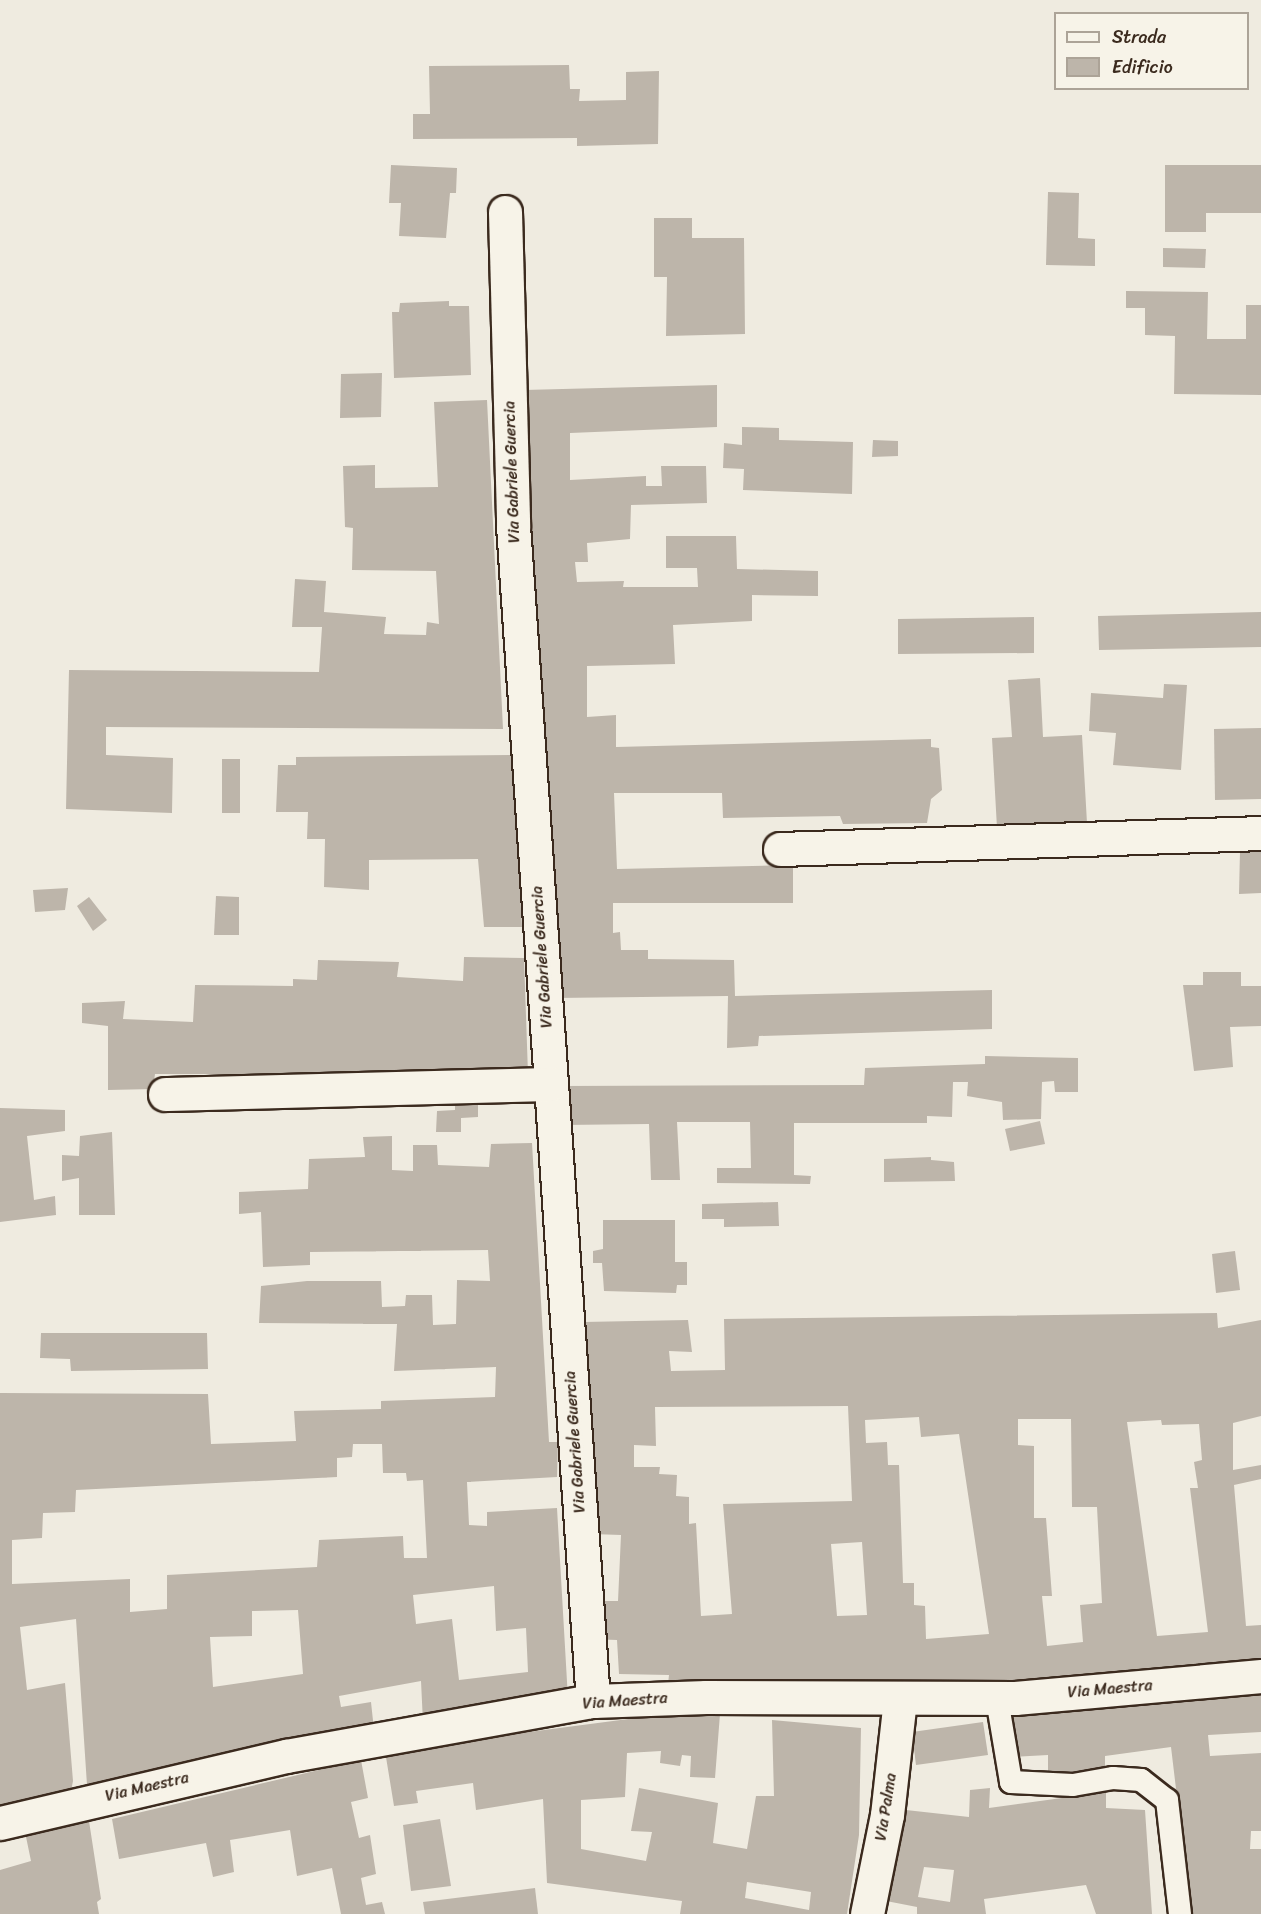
<!DOCTYPE html>
<style>
body{margin:0}
#map{position:relative;width:1261px;height:1914px;overflow:hidden;background:#efebe0;font-family:Sriracha,sans-serif}
div>[style]{position:absolute}
.building>*{inset:0;background:#bdb5aa}
.roads{filter:drop-shadow(2px 0 #3b2a1e) drop-shadow(-2px 0 #3b2a1e) drop-shadow(0 2px #3b2a1e) drop-shadow(0 -2px #3b2a1e)}
.service>*{height:22px;margin:-11px;padding:0 11px;transform-origin:11px;border-radius:11px;background:#f7f3e8}
.minor>*{height:33px;margin:-16.5px;padding:0 16.5px;transform-origin:16.5px;border-radius:16.5px;background:#f7f3e8}
.tertiary>*{height:33px;margin:-16.5px;padding:0 16.5px;transform-origin:16.5px;border-radius:16.5px;background:#f7f3e8}
span{translate:-50% -50%;white-space:nowrap;text-align:center;line-height:1.15;-webkit-text-stroke:5px #f7f3e8;paint-order:stroke}
.street-label{font-size:16px;color:#3b2a1e}
.legend{position:absolute;left:1054px;top:12px;width:195px;height:78px;box-sizing:border-box;background:#f7f3e8;border:2px solid #aca397;margin:0;padding:8px 10px;list-style:none;font-size:18px;color:#3b2a1e}
.legend li{display:flex;align-items:center;gap:12px;height:30px}
.legend b{width:30px;border:2px solid #aca397}
</style>
<div id="map">
<div class="building">
<i style="clip-path:polygon(569px 65px,570px 89px,580px 89px,579px 101px,626px 100px,626px 72px,659px 71px,658px 144px,577px 146px,577px 138px,413px 139px,413px 114px,430px 114px,429px 66px)"></i>
<i style="clip-path:polygon(391px 165px,457px 168px,456px 193px,450px 193px,446px 238px,399px 236px,401px 203px,389px 203px)"></i>
<i style="clip-path:polygon(1165px 165px,1261px 165px,1261px 213px,1206px 213px,1206px 232px,1165px 232px)"></i>
<i style="clip-path:polygon(1048px 192px,1079px 193px,1078px 238px,1095px 239px,1095px 266px,1046px 265px)"></i>
<i style="clip-path:polygon(654px 218px,692px 218px,692px 238px,744px 238px,745px 334px,666px 336px,667px 277px,654px 277px)"></i>
<i style="clip-path:polygon(1163px 248px,1206px 249px,1205px 268px,1163px 267px)"></i>
<i style="clip-path:polygon(1126px 291px,1208px 292px,1207px 339px,1246px 339px,1246px 305px,1261px 305px,1261px 395px,1174px 394px,1175px 336px,1145px 335px,1145px 308px,1126px 308px)"></i>
<i style="clip-path:polygon(449px 301px,449px 306px,469px 306px,471px 375px,394px 378px,392px 312px,399px 312px,400px 303px)"></i>
<i style="clip-path:polygon(382px 373px,381px 417px,340px 418px,341px 374px)"></i>
<i style="clip-path:polygon(717px 385px,717px 427px,570px 433px,570px 480px,646px 476px,646px 486px,662px 486px,661px 466px,706px 466px,707px 503px,631px 505px,630px 539px,587px 543px,588px 562px,575px 562px,577px 582px,624px 581px,623px 587px,698px 587px,697px 568px,666px 568px,666px 536px,736px 536px,737px 569px,818px 571px,818px 596px,752px 595px,752px 621px,673px 625px,675px 664px,587px 666px,587px 717px,616px 715px,616px 747px,931px 739px,931px 747px,939px 748px,942px 790px,931px 799px,927px 823px,843px 824px,840px 816px,723px 818px,722px 793px,614px 793px,617px 869px,793px 865px,793px 903px,613px 903px,613px 933px,620px 932px,621px 950px,648px 950px,648px 959px,734px 960px,735px 996px,992px 990px,992px 1029px,759px 1036px,758px 1046px,727px 1048px,728px 996px,555px 998px,537px 723px,524px 390px)"></i>
<i style="clip-path:polygon(487px 400px,503px 729px,106px 727px,106px 755px,173px 758px,172px 813px,66px 809px,69px 670px,319px 672px,322px 627px,292px 627px,295px 579px,326px 581px,324px 612px,386px 617px,384px 634px,426px 635px,427px 622px,439px 624px,436px 571px,352px 570px,353px 528px,345px 527px,343px 466px,375px 465px,375px 488px,438px 487px,434px 402px)"></i>
<i style="clip-path:polygon(742px 427px,779px 428px,779px 440px,853px 442px,852px 494px,743px 490px,744px 469px,723px 468px,724px 443px,742px 445px)"></i>
<i style="clip-path:polygon(873px 440px,898px 441px,898px 456px,872px 457px)"></i>
<i style="clip-path:polygon(1261px 612px,1261px 647px,1099px 650px,1098px 616px)"></i>
<i style="clip-path:polygon(1034px 617px,1034px 653px,898px 654px,898px 619px)"></i>
<i style="clip-path:polygon(1040px 678px,1043px 737px,1082px 735px,1087px 823px,997px 828px,992px 738px,1012px 737px,1008px 680px)"></i>
<i style="clip-path:polygon(1164px 684px,1187px 685px,1181px 770px,1113px 765px,1116px 733px,1089px 731px,1091px 693px,1163px 698px)"></i>
<i style="clip-path:polygon(1261px 728px,1261px 799px,1215px 800px,1214px 729px)"></i>
<i style="clip-path:polygon(513px 755px,522px 927px,484px 927px,478px 859px,369px 860px,369px 890px,324px 887px,325px 839px,307px 839px,308px 812px,276px 812px,278px 765px,296px 765px,296px 757px)"></i>
<i style="clip-path:polygon(222px 759px,240px 759px,240px 813px,222px 813px)"></i>
<i style="clip-path:polygon(1240px 851px,1261px 851px,1261px 893px,1239px 894px)"></i>
<i style="clip-path:polygon(68px 888px,65px 910px,35px 912px,33px 890px)"></i>
<i style="clip-path:polygon(216px 896px,239px 897px,239px 935px,214px 935px)"></i>
<i style="clip-path:polygon(89px 897px,107px 920px,93px 931px,77px 906px)"></i>
<i style="clip-path:polygon(464px 957px,524px 958px,528px 1074px,155px 1074px,153px 1089px,108px 1090px,108px 1026px,82px 1023px,82px 1003px,125px 1001px,123px 1019px,193px 1022px,195px 985px,293px 986px,293px 979px,317px 980px,318px 960px,399px 962px,397px 977px,463px 981px)"></i>
<i style="clip-path:polygon(1203px 972px,1241px 972px,1241px 986px,1261px 986px,1261px 1026px,1230px 1027px,1233px 1067px,1194px 1071px,1183px 985px,1203px 985px)"></i>
<i style="clip-path:polygon(985px 1056px,1078px 1058px,1078px 1092px,1055px 1092px,1054px 1081px,1042px 1082px,1041px 1119px,1003px 1120px,1002px 1102px,967px 1096px,968px 1082px,953px 1082px,952px 1117px,927px 1116px,927px 1123px,794px 1123px,794px 1175px,811px 1176px,810px 1184px,717px 1183px,717px 1168px,751px 1168px,750px 1122px,677px 1122px,680px 1180px,651px 1180px,649px 1124px,563px 1125px,562px 1086px,864px 1085px,865px 1068px,985px 1064px)"></i>
<i style="clip-path:polygon(455px 1095px,478px 1096px,478px 1117px,461px 1118px,461px 1132px,436px 1132px,437px 1111px,455px 1110px)"></i>
<i style="clip-path:polygon(0 1108px,65px 1110px,65px 1131px,27px 1136px,34px 1200px,55px 1196px,56px 1215px,0 1222px)"></i>
<i style="clip-path:polygon(1040px 1121px,1045px 1144px,1010px 1151px,1005px 1129px)"></i>
<i style="clip-path:polygon(112px 1132px,115px 1215px,79px 1215px,79px 1178px,62px 1181px,62px 1155px,79px 1156px,80px 1136px)"></i>
<i style="clip-path:polygon(evenodd,392px 1136px,392px 1170px,413px 1171px,413px 1145px,437px 1145px,438px 1165px,489px 1167px,491px 1144px,532px 1143px,549px 1442px,558px 1442px,557px 1477px,467px 1482px,469px 1525px,487px 1526px,487px 1512px,557px 1508px,568px 1699px,423px 1723px,421px 1681px,339px 1696px,341px 1707px,371px 1702px,374px 1730px,87px 1785px,76px 1619px,20px 1627px,27px 1690px,65px 1683px,73px 1781px,70px 1796px,0 1807px,0 1393px,208px 1394px,211px 1444px,296px 1441px,294px 1411px,381px 1409px,381px 1401px,495px 1397px,496px 1367px,394px 1371px,397px 1324px,259px 1323px,261px 1286px,307px 1281px,381px 1281px,382px 1307px,405px 1306px,406px 1295px,432px 1295px,433px 1325px,456px 1324px,457px 1280px,490px 1281px,488px 1250px,310px 1252px,310px 1265px,263px 1267px,261px 1212px,239px 1214px,239px 1192px,308px 1189px,309px 1159px,365px 1157px,363px 1137px,392px 1136px,353px 1444px,382px 1444px,383px 1473px,406px 1473px,407px 1481px,423px 1480px,427px 1558px,404px 1558px,403px 1536px,319px 1540px,317px 1567px,167px 1575px,167px 1609px,130px 1612px,130px 1579px,12px 1584px,12px 1540px,42px 1538px,43px 1513px,75px 1512px,76px 1490px,337px 1477px,337px 1458px,352px 1457px,353px 1444px,392px 1136px,494px 1586px,496px 1631px,526px 1628px,528px 1672px,459px 1680px,452px 1619px,416px 1624px,413px 1595px,494px 1586px,392px 1136px,298px 1610px,303px 1674px,213px 1687px,210px 1637px,252px 1636px,252px 1611px,298px 1610px)"></i>
<i style="clip-path:polygon(931px 1157px,931px 1160px,954px 1162px,955px 1181px,884px 1182px,884px 1159px)"></i>
<i style="clip-path:polygon(778px 1202px,779px 1226px,724px 1227px,724px 1219px,702px 1219px,702px 1204px)"></i>
<i style="clip-path:polygon(603px 1220px,675px 1220px,675px 1262px,687px 1262px,687px 1285px,677px 1285px,676px 1293px,604px 1291px,602px 1263px,593px 1263px,593px 1251px,603px 1249px)"></i>
<i style="clip-path:polygon(1235px 1251px,1240px 1290px,1216px 1293px,1212px 1254px)"></i>
<i style="clip-path:polygon(evenodd,1217px 1313px,1218px 1328px,1261px 1320px,1261px 1416px,1233px 1423px,1233px 1470px,1261px 1465px,1261px 1479px,1234px 1485px,1246px 1626px,1261px 1625px,1261px 1662px,1032px 1682px,668px 1684px,669px 1675px,619px 1674px,617px 1640px,590px 1639px,592px 1601px,618px 1601px,621px 1535px,592px 1534px,583px 1322px,688px 1320px,692px 1352px,669px 1351px,671px 1371px,725px 1370px,724px 1319px,1217px 1313px,848px 1406px,852px 1501px,723px 1504px,732px 1614px,701px 1616px,696px 1523px,689px 1524px,689px 1497px,676px 1496px,677px 1475px,659px 1474px,660px 1467px,634px 1467px,634px 1445px,656px 1446px,655px 1407px,848px 1406px,1217px 1313px,919px 1417px,921px 1437px,959px 1434px,989px 1634px,926px 1639px,925px 1606px,914px 1605px,914px 1583px,903px 1583px,899px 1465px,888px 1465px,887px 1442px,866px 1443px,865px 1420px,919px 1417px,1217px 1313px,1018px 1419px,1071px 1419px,1072px 1507px,1097px 1507px,1102px 1603px,1080px 1605px,1083px 1642px,1047px 1646px,1042px 1596px,1052px 1596px,1046px 1518px,1034px 1518px,1034px 1446px,1018px 1445px,1018px 1419px,1217px 1313px,1161px 1420px,1162px 1425px,1199px 1424px,1202px 1460px,1194px 1462px,1198px 1488px,1190px 1488px,1208px 1632px,1157px 1636px,1127px 1422px,1161px 1420px,1217px 1313px,862px 1542px,867px 1615px,837px 1616px,831px 1544px,862px 1542px)"></i>
<i style="clip-path:polygon(41px 1333px,207px 1333px,208px 1369px,71px 1371px,70px 1359px,40px 1358px)"></i>
<i style="clip-path:polygon(1261px 1693px,1261px 1732px,1208px 1735px,1210px 1756px,1261px 1753px,1261px 1831px,1251px 1831px,1250px 1849px,1261px 1849px,1261px 1914px,1191px 1914px,1171px 1747px,1105px 1756px,1105px 1773px,1048px 1780px,1048px 1755px,1009px 1757px,1005px 1716px)"></i>
<i style="clip-path:polygon(evenodd,674px 1713px,720px 1714px,715px 1778px,690px 1777px,691px 1756px,682px 1755px,680px 1766px,660px 1763px,661px 1751px,627px 1753px,625px 1797px,581px 1800px,581px 1849px,646px 1861px,652px 1832px,631px 1831px,639px 1788px,718px 1803px,713px 1843px,747px 1849px,756px 1796px,774px 1796px,772px 1720px,861px 1728px,859px 1835px,847px 1914px,680px 1914px,682px 1901px,547px 1883px,543px 1799px,476px 1810px,473px 1783px,416px 1791px,418px 1803px,394px 1806px,385px 1751px,674px 1713px,747px 1882px,811px 1892px,809px 1910px,745px 1898px,747px 1882px)"></i>
<i style="clip-path:polygon(983px 1722px,988px 1755px,916px 1765px,912px 1732px)"></i>
<i style="clip-path:polygon(361px 1760px,368px 1798px,351px 1802px,359px 1838px,370px 1835px,376px 1874px,361px 1878px,366px 1905px,382px 1902px,385px 1914px,341px 1914px,332px 1868px,297px 1876px,290px 1830px,230px 1840px,234px 1872px,213px 1877px,206px 1843px,119px 1859px,112px 1819px)"></i>
<i style="clip-path:polygon(evenodd,990px 1788px,989px 1808px,1106px 1792px,1106px 1808px,1145px 1810px,1152px 1914px,1096px 1914px,1086px 1885px,984px 1899px,986px 1914px,917px 1914px,917px 1907px,876px 1899px,897px 1809px,969px 1817px,970px 1790px,990px 1788px,924px 1867px,954px 1870px,950px 1902px,918px 1897px,924px 1867px)"></i>
<i style="clip-path:polygon(440px 1819px,451px 1886px,411px 1891px,403px 1825px)"></i>
<i style="clip-path:polygon(89px 1821px,101px 1899px,97px 1902px,99px 1914px,0 1914px,0 1870px,31px 1861px,25px 1832px)"></i>
<i style="clip-path:polygon(535px 1888px,538px 1914px,425px 1914px,423px 1902px)"></i>
</div>
<div class="roads">
<div class="service">
<i style="left:997px;top:1699px;width:84px;rotate:80.4deg"></i>
<i style="left:1011px;top:1782px;width:62px;rotate:2.8deg"></i>
<i style="left:1073px;top:1785px;width:41px;rotate:-9.9deg"></i>
<i style="left:1113px;top:1778px;width:28px;rotate:4deg"></i>
<i style="left:1141px;top:1780px;width:33px;rotate:38deg"></i>
<i style="left:1167px;top:1800px;width:115px;rotate:83.5deg"></i>
</div>
<div class="minor">
<i style="left:505px;top:212px;width:313px;rotate:88.5deg"></i>
<i style="left:513px;top:525px;width:1179px;rotate:86.11deg"></i>
<i style="left:780px;top:849px;width:481px;rotate:-1.9deg"></i>
<i style="left:165px;top:1094px;width:386px;rotate:-1.5deg"></i>
<i style="left:867px;top:1914px;width:101px;rotate:-78.6deg"></i>
<i style="left:887px;top:1815px;width:116px;rotate:-83.6deg"></i>
</div>
<div class="tertiary">
<i style="left:0;top:1823px;width:294px;rotate:-13.2deg"></i>
<i style="left:286px;top:1756px;width:312px;rotate:-10.2deg"></i>
<i style="left:593px;top:1701px;width:113px;rotate:-2deg"></i>
<i style="left:706px;top:1697px;width:309px;rotate:0.2deg"></i>
<i style="left:1015px;top:1698px;width:247px;rotate:-5.1deg"></i>
</div>
</div>
<div class="street-label">
<span style="left:512px;top:472px;rotate:-92deg">Via Gabriele Guercia</span>
<span style="left:542px;top:957px;rotate:-94deg">Via Gabriele Guercia</span>
<span style="left:575px;top:1442px;rotate:-94deg">Via Gabriele Guercia</span>
<span style="left:1110px;top:1689px;rotate:-5deg">Via Maestra</span>
<span style="left:625px;top:1701px;rotate:-4deg">Via Maestra</span>
<span style="left:147px;top:1787px;rotate:-13deg">Via Maestra</span>
<span style="left:886px;top:1807px;rotate:-81deg">Via Palma</span>
</div>
<ul class="legend">
<li><b style="height:8px;background:#f7f3e8"></b>Strada</li>
<li><b style="height:16px;background:#bdb5aa"></b>Edificio</li>
</ul>
</div>
